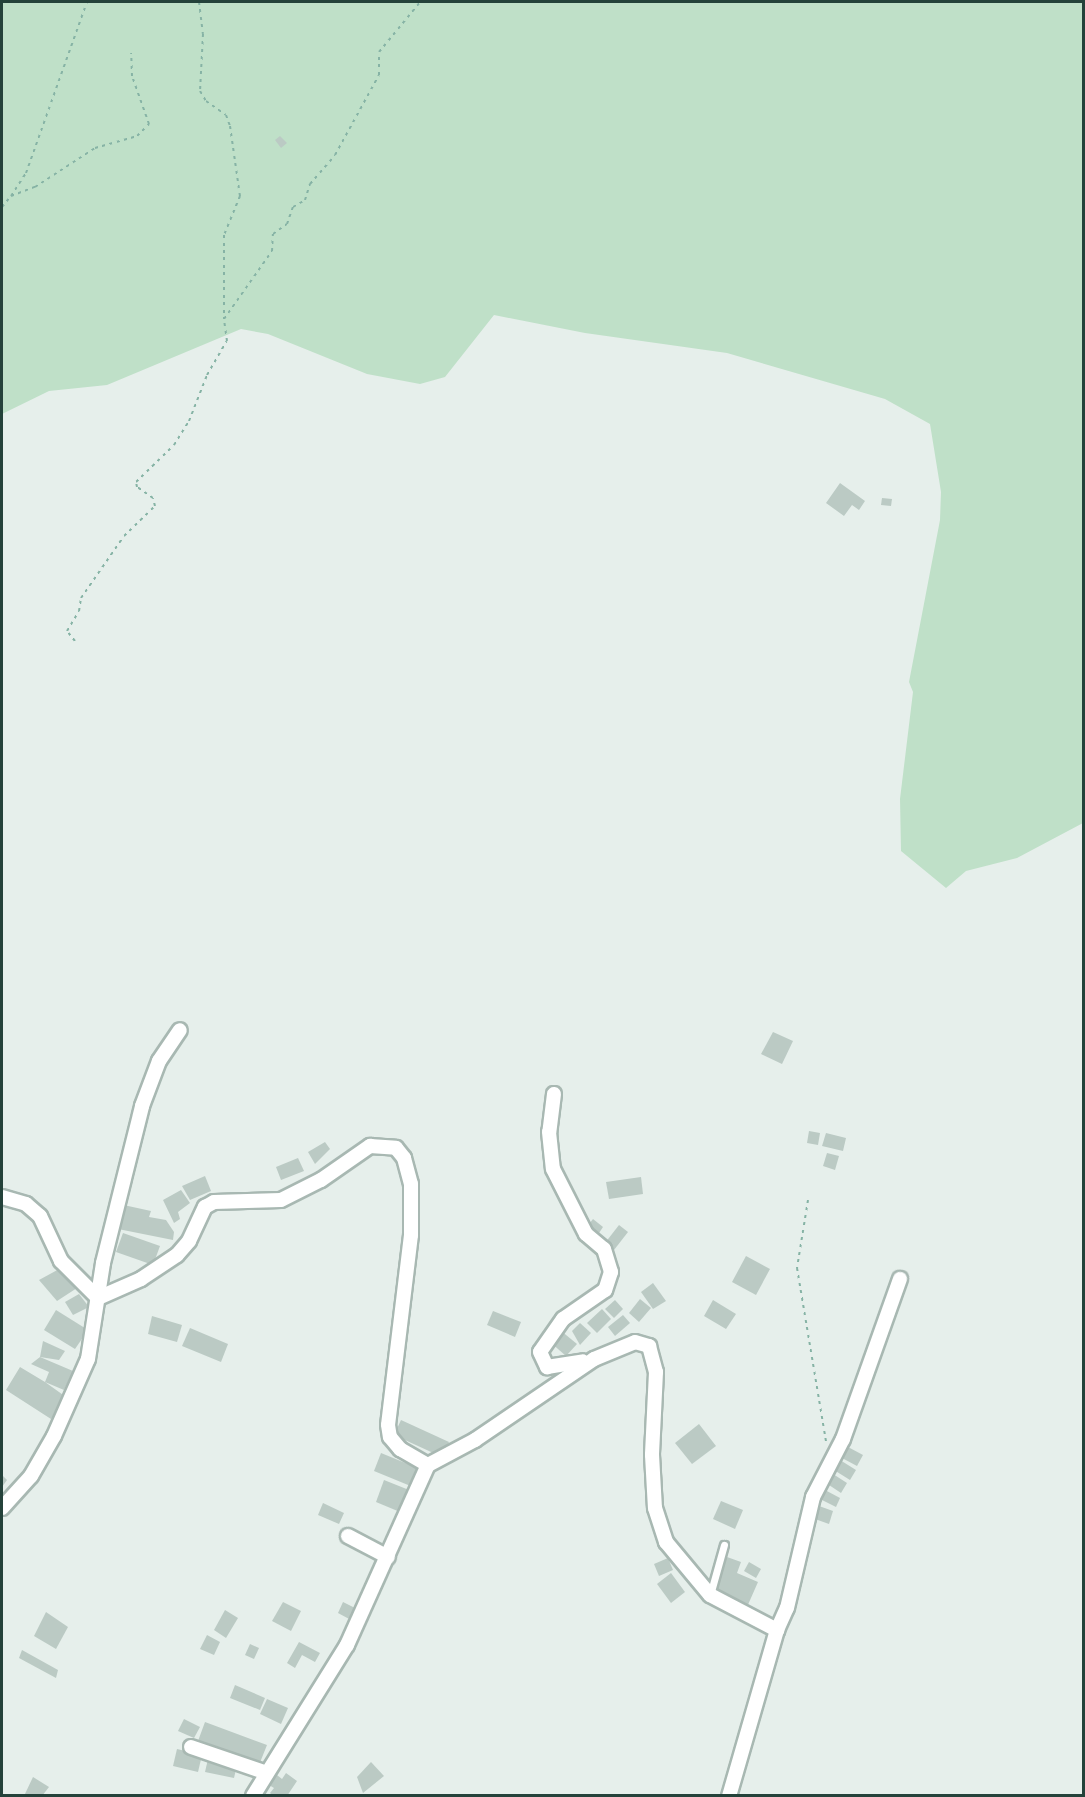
<!DOCTYPE html>
<style>
body{margin:0}
#map{position:relative;width:1085px;height:1797px;overflow:hidden;background:#e6efeb;font-family:"IBM Plex Sans",sans-serif}
div>[style]{position:absolute}
.green>*{inset:0;background:#bfe0c8}
.building>*{inset:0;background:#bbcac4}
.path>*{height:2px;margin-top:-1px;transform-origin:0;background:repeating-linear-gradient(90deg,#86b3a5 0 3px,transparent 0 7.5px)}
.roads{filter:drop-shadow(2px 0 #a8b8b2) drop-shadow(-2px 0 #a8b8b2) drop-shadow(0 2px #a8b8b2) drop-shadow(0 -2px #a8b8b2)}
.lane>*{height:7px;margin:-3.5px;padding:0 3.5px;transform-origin:3.5px;border-radius:3.5px;background:#fff}
.street>*{height:14px;margin:-7px;padding:0 7px;transform-origin:7px;border-radius:7px;background:#fff}
span{translate:-50% -50%;white-space:nowrap;text-align:center;line-height:1.15;-webkit-text-stroke:6px #f7fbf9;paint-order:stroke}
.frame{position:absolute;inset:0;border:3px solid #24423a;pointer-events:none}
</style>
<div id="map">
<div class="green">
<i style="clip-path:polygon(2px 2px,1083px 2px,1083px 823px,1017px 858px,966px 871px,946px 888px,901px 851px,900px 799px,913px 692px,909px 682px,940px 520px,941px 492px,930px 424px,885px 399px,727px 353px,585px 333px,494px 315px,445px 377px,420px 384px,367px 374px,268px 334px,241px 329px,107px 385px,49px 391px,2px 414px)"></i>
</div>
<div class="building">
<i style="clip-path:polygon(280px 136px,287px 143px,281px 148px,275px 140px)"></i>
<i style="clip-path:polygon(840px 483px,865px 501px,859px 510px,852px 505px,844px 516px,826px 503px)"></i>
<i style="clip-path:polygon(882px 498px,892px 499px,891px 506px,881px 505px)"></i>
<i style="clip-path:polygon(773px 1032px,793px 1041px,782px 1064px,761px 1054px)"></i>
<i style="clip-path:polygon(809px 1131px,820px 1133px,818px 1145px,807px 1143px)"></i>
<i style="clip-path:polygon(826px 1133px,846px 1138px,843px 1151px,822px 1146px)"></i>
<i style="clip-path:polygon(325px 1142px,330px 1149px,315px 1164px,308px 1152px)"></i>
<i style="clip-path:polygon(827px 1153px,839px 1156px,835px 1170px,823px 1166px)"></i>
<i style="clip-path:polygon(298px 1158px,304px 1171px,281px 1180px,276px 1167px)"></i>
<i style="clip-path:polygon(205px 1176px,211px 1191px,190px 1200px,182px 1186px)"></i>
<i style="clip-path:polygon(641px 1177px,643px 1194px,609px 1199px,606px 1182px)"></i>
<i style="clip-path:polygon(181px 1190px,190px 1203px,178px 1212px,180px 1219px,174px 1223px,163px 1200px)"></i>
<i style="clip-path:polygon(119px 1204px,151px 1211px,149px 1217px,166px 1220px,174px 1232px,173px 1240px,113px 1228px)"></i>
<i style="clip-path:polygon(593px 1219px,603px 1227px,597px 1236px,586px 1228px)"></i>
<i style="clip-path:polygon(619px 1225px,628px 1232px,614px 1250px,605px 1243px)"></i>
<i style="clip-path:polygon(123px 1233px,160px 1246px,153px 1265px,116px 1252px)"></i>
<i style="clip-path:polygon(746px 1256px,770px 1269px,756px 1295px,732px 1282px)"></i>
<i style="clip-path:polygon(61px 1268px,77px 1288px,57px 1301px,39px 1280px)"></i>
<i style="clip-path:polygon(653px 1283px,666px 1301px,653px 1309px,641px 1292px)"></i>
<i style="clip-path:polygon(79px 1294px,89px 1307px,73px 1315px,65px 1302px)"></i>
<i style="clip-path:polygon(640px 1299px,651px 1308px,639px 1322px,629px 1313px)"></i>
<i style="clip-path:polygon(615px 1300px,623px 1309px,614px 1318px,605px 1309px)"></i>
<i style="clip-path:polygon(713px 1300px,736px 1314px,726px 1329px,704px 1316px)"></i>
<i style="clip-path:polygon(602px 1309px,611px 1319px,597px 1333px,587px 1323px)"></i>
<i style="clip-path:polygon(56px 1310px,88px 1330px,75px 1349px,44px 1330px)"></i>
<i style="clip-path:polygon(493px 1311px,521px 1322px,515px 1337px,487px 1325px)"></i>
<i style="clip-path:polygon(623px 1315px,630px 1323px,615px 1336px,608px 1327px)"></i>
<i style="clip-path:polygon(152px 1316px,182px 1325px,177px 1342px,148px 1334px)"></i>
<i style="clip-path:polygon(580px 1323px,591px 1333px,580px 1345px,572px 1331px)"></i>
<i style="clip-path:polygon(190px 1328px,228px 1344px,221px 1362px,182px 1346px)"></i>
<i style="clip-path:polygon(560px 1330px,577px 1344px,566px 1356px,550px 1342px)"></i>
<i style="clip-path:polygon(43px 1341px,65px 1351px,59px 1360px,40px 1357px)"></i>
<i style="clip-path:polygon(40px 1357px,73px 1371px,64px 1390px,45px 1382px,66px 1397px,51px 1419px,6px 1390px,20px 1367px,45px 1382px,49px 1372px,31px 1364px)"></i>
<i style="clip-path:polygon(401px 1420px,449px 1442px,442px 1457px,394px 1435px)"></i>
<i style="clip-path:polygon(699px 1424px,716px 1446px,692px 1464px,675px 1443px)"></i>
<i style="clip-path:polygon(848px 1447px,863px 1455px,857px 1466px,842px 1458px)"></i>
<i style="clip-path:polygon(381px 1453px,420px 1469px,413px 1487px,374px 1471px)"></i>
<i style="clip-path:polygon(840px 1460px,856px 1470px,850px 1480px,834px 1470px)"></i>
<i style="clip-path:polygon(833px 1474px,847px 1483px,841px 1493px,826px 1483px)"></i>
<i style="clip-path:polygon(2px 1475px,7px 1480px,2px 1487px)"></i>
<i style="clip-path:polygon(384px 1480px,409px 1490px,400px 1512px,376px 1502px)"></i>
<i style="clip-path:polygon(825px 1490px,840px 1498px,836px 1507px,820px 1499px)"></i>
<i style="clip-path:polygon(721px 1501px,743px 1510px,735px 1529px,713px 1519px)"></i>
<i style="clip-path:polygon(323px 1503px,344px 1513px,339px 1524px,318px 1515px)"></i>
<i style="clip-path:polygon(819px 1506px,833px 1511px,829px 1524px,815px 1519px)"></i>
<i style="clip-path:polygon(727px 1557px,741px 1562px,737px 1573px,758px 1582px,747px 1607px,712px 1592px)"></i>
<i style="clip-path:polygon(668px 1558px,673px 1570px,659px 1576px,654px 1564px)"></i>
<i style="clip-path:polygon(749px 1562px,761px 1569px,756px 1578px,744px 1571px)"></i>
<i style="clip-path:polygon(671px 1573px,685px 1592px,671px 1603px,657px 1584px)"></i>
<i style="clip-path:polygon(283px 1602px,301px 1611px,291px 1631px,272px 1621px)"></i>
<i style="clip-path:polygon(343px 1602px,357px 1609px,351px 1620px,338px 1613px)"></i>
<i style="clip-path:polygon(225px 1610px,238px 1618px,226px 1638px,214px 1630px)"></i>
<i style="clip-path:polygon(46px 1612px,68px 1627px,56px 1649px,34px 1636px)"></i>
<i style="clip-path:polygon(207px 1635px,220px 1642px,214px 1655px,200px 1649px)"></i>
<i style="clip-path:polygon(299px 1642px,320px 1653px,315px 1662px,302px 1655px,295px 1668px,287px 1663px)"></i>
<i style="clip-path:polygon(250px 1644px,259px 1648px,254px 1659px,245px 1655px)"></i>
<i style="clip-path:polygon(22px 1650px,58px 1670px,56px 1678px,19px 1658px)"></i>
<i style="clip-path:polygon(235px 1685px,265px 1698px,260px 1710px,230px 1698px)"></i>
<i style="clip-path:polygon(267px 1699px,288px 1708px,281px 1724px,260px 1714px)"></i>
<i style="clip-path:polygon(184px 1719px,200px 1727px,194px 1738px,178px 1731px)"></i>
<i style="clip-path:polygon(205px 1722px,267px 1745px,259px 1765px,216px 1751px,217px 1748px,198px 1741px)"></i>
<i style="clip-path:polygon(177px 1749px,202px 1755px,198px 1772px,173px 1766px)"></i>
<i style="clip-path:polygon(208px 1759px,237px 1765px,234px 1778px,205px 1772px)"></i>
<i style="clip-path:polygon(371px 1762px,384px 1776px,363px 1793px,357px 1777px)"></i>
<i style="clip-path:polygon(286px 1773px,297px 1781px,287px 1796px,273px 1796px,270px 1793px,274px 1788px,269px 1785px,277px 1775px,282px 1779px)"></i>
<i style="clip-path:polygon(33px 1777px,49px 1787px,42px 1796px,24px 1796px)"></i>
</div>
<div class="path">
<i style="left:199px;top:2px;width:32px;rotate:83deg"></i>
<i style="left:203px;top:34px;width:57px;rotate:93deg"></i>
<i style="left:200px;top:91px;width:12px;rotate:59deg"></i>
<i style="left:206px;top:101px;width:24px;rotate:35deg"></i>
<i style="left:226px;top:115px;width:12px;rotate:70deg"></i>
<i style="left:230px;top:126px;width:71px;rotate:81.9deg"></i>
<i style="left:240px;top:196px;width:42px;rotate:112.3deg"></i>
<i style="left:224px;top:235px;width:84px;rotate:90deg"></i>
<i style="left:11px;top:196px;width:27px;rotate:-57deg"></i>
<i style="left:26px;top:173px;width:182px;rotate:-70.4deg"></i>
<i style="left:2px;top:207px;width:14px;rotate:-51deg"></i>
<i style="left:11px;top:196px;width:26px;rotate:-21deg"></i>
<i style="left:35px;top:187px;width:72px;rotate:-33deg"></i>
<i style="left:95px;top:148px;width:44px;rotate:-15.9deg"></i>
<i style="left:137px;top:136px;width:17px;rotate:-45deg"></i>
<i style="left:149px;top:124px;width:51px;rotate:-109.5deg"></i>
<i style="left:132px;top:76px;width:23px;rotate:-92deg"></i>
<i style="left:75px;top:641px;width:13px;rotate:-129deg"></i>
<i style="left:67px;top:631px;width:23px;rotate:-59deg"></i>
<i style="left:79px;top:611px;width:13px;rotate:-81deg"></i>
<i style="left:81px;top:598px;width:75px;rotate:-55.3deg"></i>
<i style="left:124px;top:536px;width:43px;rotate:-44.1deg"></i>
<i style="left:155px;top:506px;width:8px;rotate:-104deg"></i>
<i style="left:153px;top:498px;width:19px;rotate:-145deg"></i>
<i style="left:137px;top:487px;width:5px;rotate:-101deg"></i>
<i style="left:136px;top:482px;width:53px;rotate:-44.2deg"></i>
<i style="left:174px;top:445px;width:28px;rotate:-58deg"></i>
<i style="left:189px;top:421px;width:49px;rotate:-68.6deg"></i>
<i style="left:207px;top:375px;width:39px;rotate:-60deg"></i>
<i style="left:227px;top:341px;width:22px;rotate:-98deg"></i>
<i style="left:224px;top:319px;width:83px;rotate:-54.8deg"></i>
<i style="left:272px;top:251px;width:17px;rotate:-87deg"></i>
<i style="left:273px;top:234px;width:17px;rotate:-36deg"></i>
<i style="left:287px;top:224px;width:18px;rotate:-71deg"></i>
<i style="left:293px;top:207px;width:14px;rotate:-30deg"></i>
<i style="left:305px;top:200px;width:17px;rotate:-73deg"></i>
<i style="left:310px;top:184px;width:38px;rotate:-49deg"></i>
<i style="left:335px;top:155px;width:91px;rotate:-61.2deg"></i>
<i style="left:379px;top:75px;width:23px;rotate:-90deg"></i>
<i style="left:379px;top:52px;width:65px;rotate:-50.6deg"></i>
<i style="left:808px;top:1200px;width:69px;rotate:99.2deg"></i>
<i style="left:797px;top:1268px;width:176px;rotate:80.5deg"></i>
</div>
<div class="roads">
<div class="lane">
<i style="left:710px;top:1595px;width:52px;rotate:-74.4deg"></i>
</div>
<div class="street">
<i style="left:554px;top:1094px;width:38px;rotate:97deg"></i>
<i style="left:549px;top:1132px;width:37px;rotate:84deg"></i>
<i style="left:553px;top:1169px;width:73px;rotate:63.1deg"></i>
<i style="left:586px;top:1234px;width:23px;rotate:40deg"></i>
<i style="left:604px;top:1249px;width:24px;rotate:73deg"></i>
<i style="left:611px;top:1272px;width:19px;rotate:108deg"></i>
<i style="left:605px;top:1290px;width:51px;rotate:145.4deg"></i>
<i style="left:563px;top:1319px;width:40px;rotate:124.9deg"></i>
<i style="left:540px;top:1352px;width:17px;rotate:65deg"></i>
<i style="left:547px;top:1367px;width:36px;rotate:-9deg"></i>
<i style="left:2px;top:1197px;width:25px;rotate:16deg"></i>
<i style="left:26px;top:1204px;width:18px;rotate:41deg"></i>
<i style="left:40px;top:1216px;width:50px;rotate:65deg"></i>
<i style="left:61px;top:1261px;width:52px;rotate:45deg"></i>
<i style="left:98px;top:1298px;width:47px;rotate:-23.8deg"></i>
<i style="left:141px;top:1279px;width:43px;rotate:-33.7deg"></i>
<i style="left:177px;top:1255px;width:18px;rotate:-49deg"></i>
<i style="left:189px;top:1241px;width:38px;rotate:-65deg"></i>
<i style="left:205px;top:1207px;width:10px;rotate:-29deg"></i>
<i style="left:214px;top:1202px;width:67px;rotate:-1.7deg"></i>
<i style="left:281px;top:1200px;width:45px;rotate:-26.6deg"></i>
<i style="left:321px;top:1180px;width:60px;rotate:-34.8deg"></i>
<i style="left:370px;top:1146px;width:26px;rotate:4deg"></i>
<i style="left:396px;top:1148px;width:13px;rotate:51deg"></i>
<i style="left:404px;top:1158px;width:27px;rotate:75deg"></i>
<i style="left:411px;top:1184px;width:51px;rotate:90deg"></i>
<i style="left:411px;top:1235px;width:191px;rotate:96.9deg"></i>
<i style="left:388px;top:1425px;width:12px;rotate:81deg"></i>
<i style="left:390px;top:1437px;width:16px;rotate:50deg"></i>
<i style="left:400px;top:1449px;width:32px;rotate:30deg"></i>
<i style="left:2px;top:1508px;width:43px;rotate:-47.8deg"></i>
<i style="left:31px;top:1476px;width:46px;rotate:-60.1deg"></i>
<i style="left:54px;top:1436px;width:84px;rotate:-66.2deg"></i>
<i style="left:88px;top:1359px;width:97px;rotate:-81.1deg"></i>
<i style="left:103px;top:1263px;width:162px;rotate:-76deg"></i>
<i style="left:142px;top:1106px;width:48px;rotate:-69.3deg"></i>
<i style="left:159px;top:1061px;width:37px;rotate:-56deg"></i>
<i style="left:348px;top:1536px;width:45px;rotate:27.7deg"></i>
<i style="left:777px;top:1630px;width:24px;rotate:-66deg"></i>
<i style="left:787px;top:1608px;width:114px;rotate:-76.8deg"></i>
<i style="left:813px;top:1497px;width:65px;rotate:-62.7deg"></i>
<i style="left:843px;top:1439px;width:170px;rotate:-70.4deg"></i>
<i style="left:191px;top:1747px;width:80px;rotate:18.9deg"></i>
<i style="left:253px;top:1796px;width:178px;rotate:-58.1deg"></i>
<i style="left:347px;top:1645px;width:197px;rotate:-65.8deg"></i>
<i style="left:428px;top:1465px;width:53px;rotate:-28deg"></i>
<i style="left:475px;top:1440px;width:144px;rotate:-34.2deg"></i>
<i style="left:594px;top:1359px;width:44px;rotate:-22.5deg"></i>
<i style="left:635px;top:1342px;width:15px;rotate:16deg"></i>
<i style="left:649px;top:1346px;width:27px;rotate:75deg"></i>
<i style="left:656px;top:1372px;width:83px;rotate:92.8deg"></i>
<i style="left:652px;top:1455px;width:53px;rotate:86.8deg"></i>
<i style="left:655px;top:1508px;width:36px;rotate:72deg"></i>
<i style="left:666px;top:1542px;width:69px;rotate:50.3deg"></i>
<i style="left:710px;top:1595px;width:76px;rotate:27.6deg"></i>
<i style="left:777px;top:1630px;width:173px;rotate:106.1deg"></i>
</div>
</div>
<div class="frame"></div>
</div>
